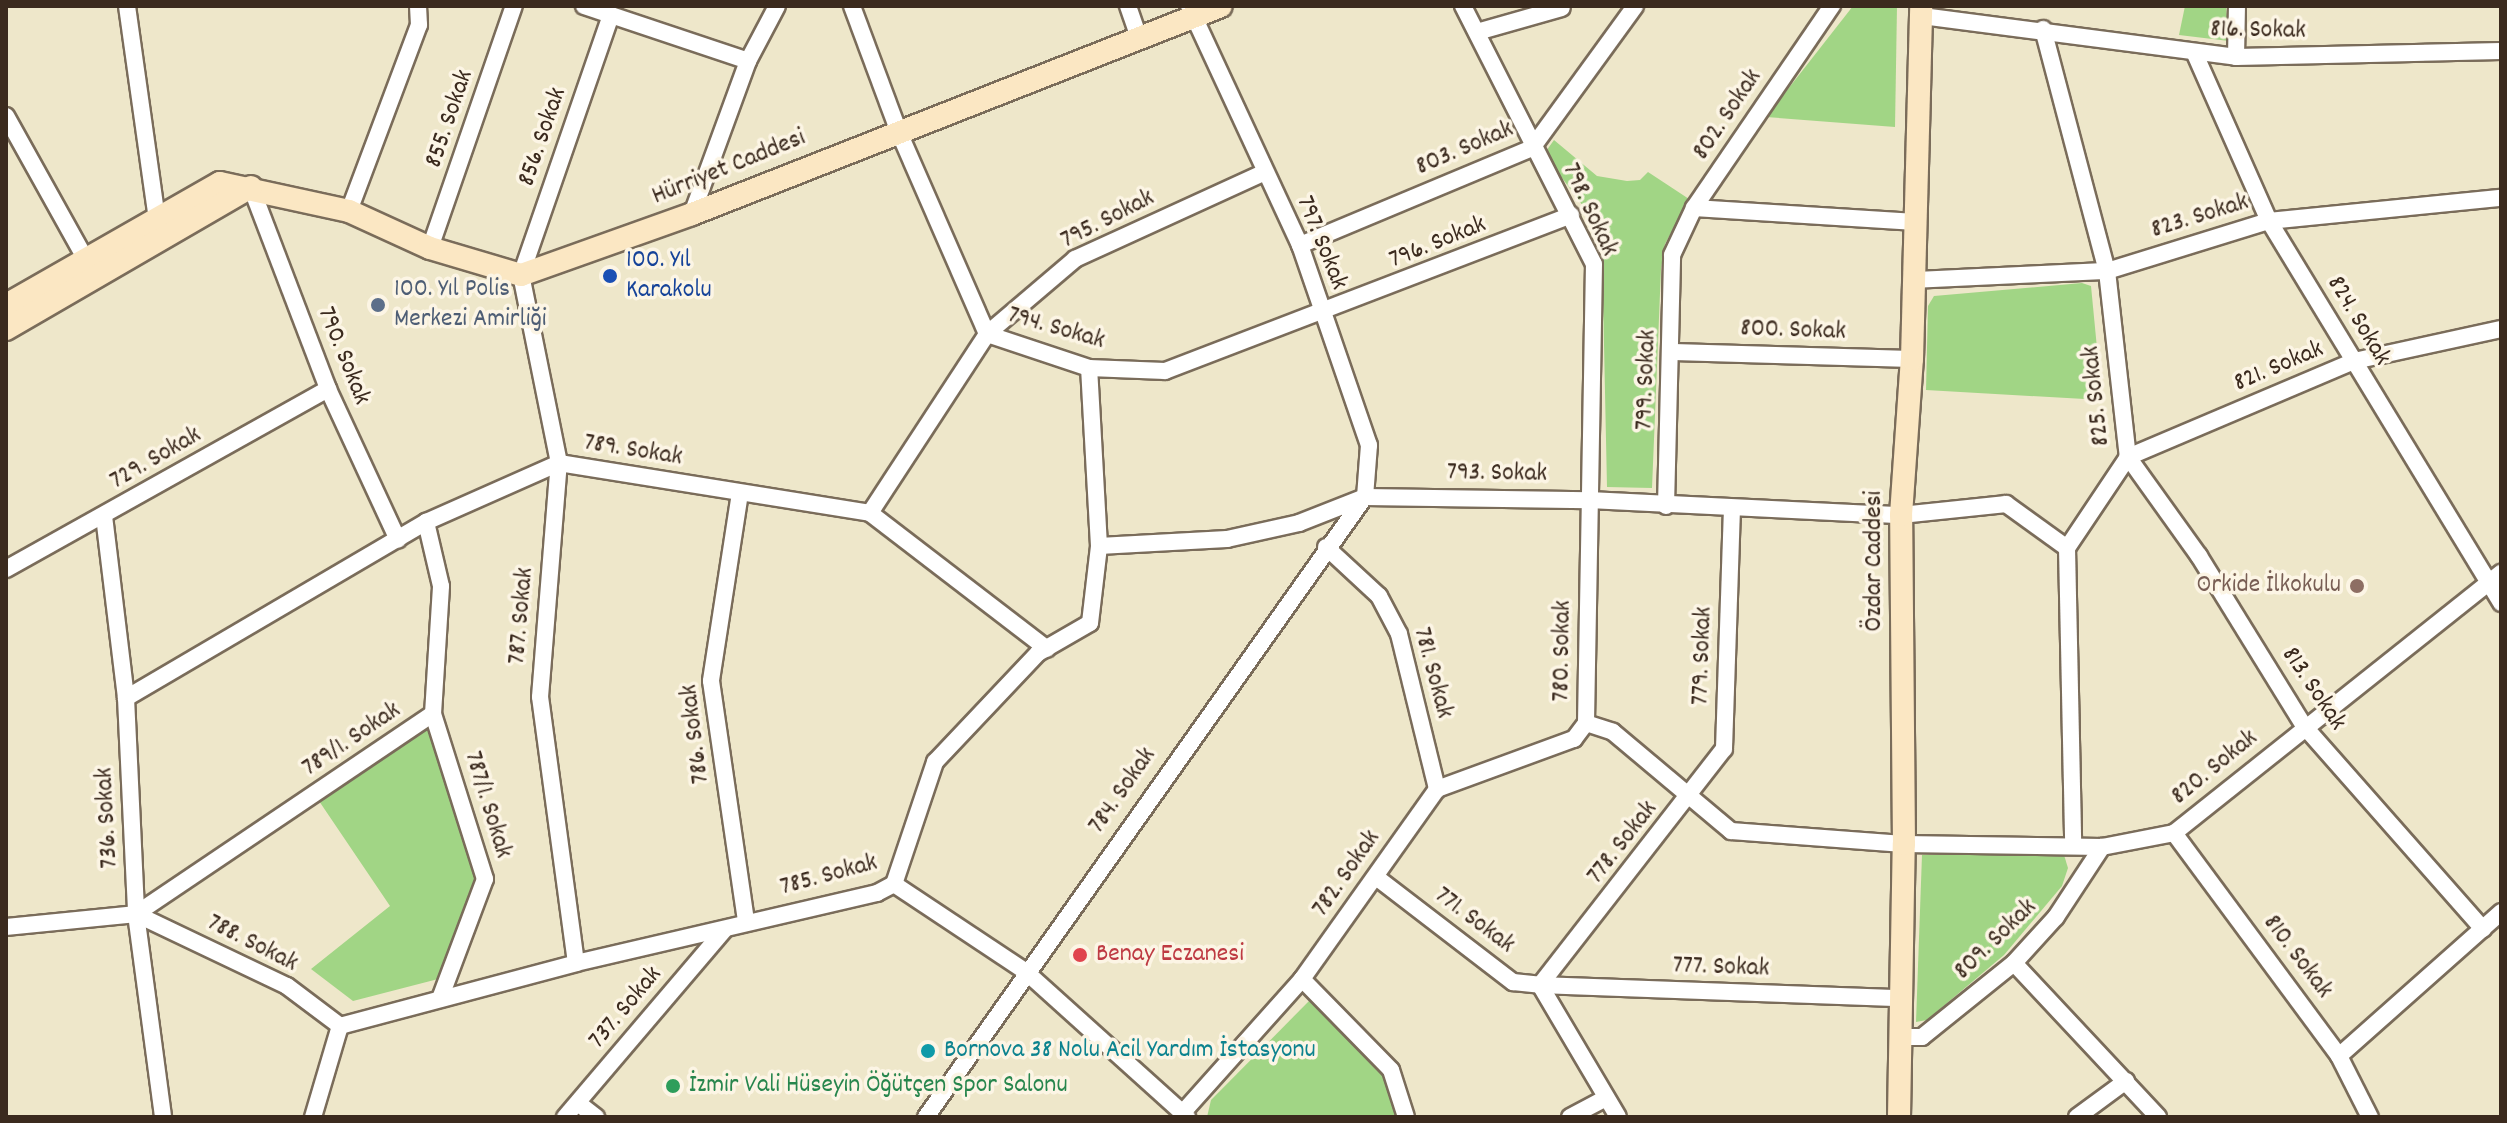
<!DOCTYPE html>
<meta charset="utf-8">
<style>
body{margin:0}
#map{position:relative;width:2507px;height:1123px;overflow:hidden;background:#eee7ca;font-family:Dekko,sans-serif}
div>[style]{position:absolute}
.green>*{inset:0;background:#a1d585}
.roads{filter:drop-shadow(2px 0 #7a6c5a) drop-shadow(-2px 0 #7a6c5a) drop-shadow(0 2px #7a6c5a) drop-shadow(0 -2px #7a6c5a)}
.minor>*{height:16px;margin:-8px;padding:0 8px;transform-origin:8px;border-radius:8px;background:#fff}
.secondary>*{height:22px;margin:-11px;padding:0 11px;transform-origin:11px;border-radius:11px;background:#fbe7c3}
.dots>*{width:22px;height:22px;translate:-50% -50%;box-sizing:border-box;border:4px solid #fcf5e5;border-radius:50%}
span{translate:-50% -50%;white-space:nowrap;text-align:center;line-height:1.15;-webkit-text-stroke:7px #fcf5e5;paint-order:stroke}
.street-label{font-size:26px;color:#3b2a1e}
.transit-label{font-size:26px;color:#164399}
.left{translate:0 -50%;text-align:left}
.service-label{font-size:26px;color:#4e5e75}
.education-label{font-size:26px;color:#785e54}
.right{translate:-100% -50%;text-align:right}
.health-label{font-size:26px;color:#be3a42}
.culture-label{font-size:26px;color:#0d838f}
.leisure-label{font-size:26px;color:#27864d}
.frame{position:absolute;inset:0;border:8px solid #3b2a1e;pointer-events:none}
</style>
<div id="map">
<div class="green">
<i style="clip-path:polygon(1853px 6px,1897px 6px,1895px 127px,1766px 117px)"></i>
<i style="clip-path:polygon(2185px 6px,2226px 6px,2229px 41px,2179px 35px)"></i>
<i style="clip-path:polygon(1554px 140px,1597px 176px,1627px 181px,1640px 180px,1648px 172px,1689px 199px,1665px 244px,1661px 269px,1652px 488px,1607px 487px,1602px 249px,1589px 214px,1544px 154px)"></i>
<i style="clip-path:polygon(2082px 283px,2091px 286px,2102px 400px,1926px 390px,1928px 306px,1934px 296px)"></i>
<i style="clip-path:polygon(431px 721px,478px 875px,442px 978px,353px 1001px,311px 969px,390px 906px,317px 798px)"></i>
<i style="clip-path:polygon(1922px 855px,2057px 854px,2064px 855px,2068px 868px,2062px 886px,2004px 955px,1927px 1020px,1916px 1022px)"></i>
<i style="clip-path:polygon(1309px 1001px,1383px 1072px,1398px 1117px,1207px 1117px,1211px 1100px)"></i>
</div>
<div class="roads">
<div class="minor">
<i style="left:127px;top:6px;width:215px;rotate:82deg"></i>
<i style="left:584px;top:6px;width:173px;rotate:18.5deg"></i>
<i style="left:852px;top:6px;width:132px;rotate:69.6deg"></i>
<i style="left:898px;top:130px;width:223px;rotate:66.4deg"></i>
<i style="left:987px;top:334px;width:108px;rotate:18.4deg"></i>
<i style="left:1089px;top:368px;width:76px;rotate:2.3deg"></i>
<i style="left:1165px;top:371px;width:435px;rotate:-21deg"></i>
<i style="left:1128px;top:6px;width:34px;rotate:71deg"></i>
<i style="left:1189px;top:6px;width:264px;rotate:65.1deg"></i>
<i style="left:1300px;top:245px;width:212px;rotate:71deg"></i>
<i style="left:1369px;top:445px;width:52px;rotate:94.4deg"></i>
<i style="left:1463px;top:6px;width:289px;rotate:63.1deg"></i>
<i style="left:1594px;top:264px;width:459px;rotate:91deg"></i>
<i style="left:1922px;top:16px;width:317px;rotate:7.4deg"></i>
<i style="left:2236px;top:57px;width:265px;rotate:-1.3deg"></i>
<i style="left:2043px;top:29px;width:250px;rotate:75.2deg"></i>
<i style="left:2107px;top:271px;width:187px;rotate:83.6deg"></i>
<i style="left:2128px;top:457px;width:110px;rotate:123.8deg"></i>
<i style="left:2067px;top:548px;width:295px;rotate:88.8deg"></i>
<i style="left:1477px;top:32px;width:88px;rotate:-15.8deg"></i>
<i style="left:2195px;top:54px;width:183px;rotate:66.1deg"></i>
<i style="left:2269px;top:221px;width:447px;rotate:58.7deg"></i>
<i style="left:2236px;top:57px;width:51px;rotate:-88.9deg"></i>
<i style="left:6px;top:116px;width:165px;rotate:60.9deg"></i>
<i style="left:251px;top:187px;width:216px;rotate:69.1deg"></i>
<i style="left:328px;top:389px;width:166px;rotate:65.1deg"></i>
<i style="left:1694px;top:208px;width:222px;rotate:3.6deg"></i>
<i style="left:349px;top:211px;width:199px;rotate:-69.4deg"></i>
<i style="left:419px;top:25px;width:19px;rotate:-93deg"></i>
<i style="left:692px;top:214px;width:163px;rotate:-69.9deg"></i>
<i style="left:748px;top:61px;width:62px;rotate:-62.2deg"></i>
<i style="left:1300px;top:245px;width:251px;rotate:-22.7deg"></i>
<i style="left:1532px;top:148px;width:175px;rotate:-54deg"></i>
<i style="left:430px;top:248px;width:256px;rotate:-70.9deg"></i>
<i style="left:1914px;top:280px;width:193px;rotate:-2.7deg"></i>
<i style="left:2107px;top:271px;width:170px;rotate:-17.2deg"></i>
<i style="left:2269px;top:221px;width:233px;rotate:-5.7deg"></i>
<i style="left:1673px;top:352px;width:239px;rotate:1.7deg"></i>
<i style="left:740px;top:493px;width:190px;rotate:98.8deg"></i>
<i style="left:711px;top:681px;width:244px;rotate:81.7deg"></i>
<i style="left:1666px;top:506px;width:251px;rotate:-88.6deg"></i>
<i style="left:1672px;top:255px;width:52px;rotate:-64.9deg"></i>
<i style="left:1694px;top:208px;width:245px;rotate:-55.7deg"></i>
<i style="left:870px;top:513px;width:214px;rotate:-56.8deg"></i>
<i style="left:987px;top:334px;width:116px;rotate:-40.4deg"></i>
<i style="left:1075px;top:259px;width:209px;rotate:-24.6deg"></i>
<i style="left:104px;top:516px;width:183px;rotate:83.1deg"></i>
<i style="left:126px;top:698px;width:216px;rotate:87.3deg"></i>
<i style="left:136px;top:914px;width:205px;rotate:82.4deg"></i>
<i style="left:1099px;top:546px;width:128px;rotate:-3.1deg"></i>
<i style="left:1227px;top:539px;width:74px;rotate:-12.5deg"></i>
<i style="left:1299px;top:523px;width:71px;rotate:-21.5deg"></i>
<i style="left:1365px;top:497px;width:224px;rotate:0.8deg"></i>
<i style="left:1589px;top:500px;width:312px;rotate:2.8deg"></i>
<i style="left:1901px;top:515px;width:106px;rotate:-6deg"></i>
<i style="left:2006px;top:504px;width:75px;rotate:35.8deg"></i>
<i style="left:1326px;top:547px;width:72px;rotate:42.8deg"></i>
<i style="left:1379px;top:596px;width:43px;rotate:62.2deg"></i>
<i style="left:1399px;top:634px;width:160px;rotate:76.2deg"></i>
<i style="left:6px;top:569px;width:369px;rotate:-29.2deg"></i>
<i style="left:126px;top:698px;width:348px;rotate:-30.4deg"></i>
<i style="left:426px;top:522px;width:145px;rotate:-23.9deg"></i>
<i style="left:559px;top:463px;width:315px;rotate:9.1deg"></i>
<i style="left:870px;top:513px;width:223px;rotate:37.5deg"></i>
<i style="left:433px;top:714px;width:173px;rotate:72.5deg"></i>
<i style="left:485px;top:879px;width:128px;rotate:110.6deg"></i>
<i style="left:1586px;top:723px;width:28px;rotate:18deg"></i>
<i style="left:1613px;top:732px;width:154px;rotate:40deg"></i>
<i style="left:1731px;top:831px;width:173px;rotate:4.3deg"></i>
<i style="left:1904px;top:844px;width:198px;rotate:0.9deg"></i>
<i style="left:2102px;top:847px;width:73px;rotate:-11deg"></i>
<i style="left:2174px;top:833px;width:418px;rotate:-38.5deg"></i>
<i style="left:2174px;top:833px;width:277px;rotate:53.5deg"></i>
<i style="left:2339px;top:1056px;width:68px;rotate:63.1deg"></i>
<i style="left:1376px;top:877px;width:173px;rotate:37.5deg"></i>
<i style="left:1513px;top:982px;width:27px;rotate:6deg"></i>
<i style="left:1540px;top:985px;width:153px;rotate:59.4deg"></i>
<i style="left:894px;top:884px;width:157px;rotate:33.6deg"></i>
<i style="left:1025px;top:971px;width:218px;rotate:42deg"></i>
<i style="left:136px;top:914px;width:167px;rotate:25.5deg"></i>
<i style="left:287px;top:986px;width:66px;rotate:37deg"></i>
<i style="left:6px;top:927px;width:131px;rotate:-5.7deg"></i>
<i style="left:136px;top:914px;width:358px;rotate:-34deg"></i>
<i style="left:433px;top:714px;width:128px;rotate:-86.4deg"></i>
<i style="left:441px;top:586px;width:66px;rotate:-103.2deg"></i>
<i style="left:2483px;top:929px;width:271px;rotate:-131.4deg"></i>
<i style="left:2304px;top:726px;width:200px;rotate:-121.7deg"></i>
<i style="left:2199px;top:556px;width:122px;rotate:-125.6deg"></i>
<i style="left:2128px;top:457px;width:246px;rotate:-23deg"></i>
<i style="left:2354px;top:361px;width:150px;rotate:-12.3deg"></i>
<i style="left:576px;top:963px;width:268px;rotate:-97.7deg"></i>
<i style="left:540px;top:697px;width:235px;rotate:-85.4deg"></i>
<i style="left:559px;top:463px;width:192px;rotate:-101.4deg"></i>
<i style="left:521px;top:275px;width:275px;rotate:-70.9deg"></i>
<i style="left:2014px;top:963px;width:211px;rotate:46.9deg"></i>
<i style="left:1302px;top:979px;width:127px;rotate:45.6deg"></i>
<i style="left:1391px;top:1070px;width:49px;rotate:72.3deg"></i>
<i style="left:1540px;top:985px;width:299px;rotate:-52.1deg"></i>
<i style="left:1724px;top:749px;width:240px;rotate:-88.1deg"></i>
<i style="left:1540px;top:985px;width:360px;rotate:2.1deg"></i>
<i style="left:1900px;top:1037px;width:22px"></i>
<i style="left:1922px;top:1037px;width:118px;rotate:-38.8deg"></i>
<i style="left:2014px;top:963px;width:62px;rotate:-47.6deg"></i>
<i style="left:2056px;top:917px;width:84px;rotate:-56.7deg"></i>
<i style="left:2339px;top:1056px;width:217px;rotate:-41.6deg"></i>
<i style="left:578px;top:1103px;width:23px;rotate:38deg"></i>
<i style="left:1185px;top:1110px;width:176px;rotate:-48.2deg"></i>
<i style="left:1302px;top:979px;width:233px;rotate:-54.6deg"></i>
<i style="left:1437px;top:789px;width:146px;rotate:-20.1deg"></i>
<i style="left:1574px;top:739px;width:20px;rotate:-53deg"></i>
<i style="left:313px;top:1117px;width:95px;rotate:-73.5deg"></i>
<i style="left:340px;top:1026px;width:244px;rotate:-14.9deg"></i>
<i style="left:576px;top:963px;width:309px;rotate:-13.1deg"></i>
<i style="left:877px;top:893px;width:19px;rotate:-28deg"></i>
<i style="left:894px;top:884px;width:129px;rotate:-71.4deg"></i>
<i style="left:935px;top:762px;width:150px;rotate:-46.6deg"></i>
<i style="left:1038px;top:653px;width:60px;rotate:-30deg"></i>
<i style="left:1090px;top:623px;width:78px;rotate:-83.3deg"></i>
<i style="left:1099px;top:546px;width:178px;rotate:-93.2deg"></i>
<i style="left:565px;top:1117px;width:245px;rotate:-49.6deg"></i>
<i style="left:926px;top:1117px;width:758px;rotate:-54.72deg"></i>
<i style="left:1570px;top:1117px;width:41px;rotate:-27.8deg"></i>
<i style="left:2077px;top:1117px;width:61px;rotate:-36.3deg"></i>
</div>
<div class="secondary">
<i style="left:6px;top:305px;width:246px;rotate:-29.7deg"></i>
<i style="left:220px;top:183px;width:132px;rotate:12.2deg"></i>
<i style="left:349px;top:211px;width:89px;rotate:24.6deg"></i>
<i style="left:430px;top:248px;width:95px;rotate:16.5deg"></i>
<i style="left:521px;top:275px;width:182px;rotate:-19.6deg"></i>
<i style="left:692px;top:214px;width:568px;rotate:-21.46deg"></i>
<i style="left:6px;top:329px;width:283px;rotate:-30.1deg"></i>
<i style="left:1899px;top:1117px;width:273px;rotate:-89deg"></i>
<i style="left:1904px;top:844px;width:329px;rotate:-90.5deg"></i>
<i style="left:1901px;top:515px;width:156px;rotate:-86deg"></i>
<i style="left:1912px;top:359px;width:353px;rotate:-88.5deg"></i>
</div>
</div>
<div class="dots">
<i style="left:610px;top:276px;background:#1a4fb4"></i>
<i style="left:378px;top:305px;background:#5c6f8a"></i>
<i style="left:2357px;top:586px;background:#8d6e63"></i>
<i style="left:1080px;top:955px;background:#e0444e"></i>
<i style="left:928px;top:1051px;background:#0f9aa8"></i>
<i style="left:673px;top:1086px;background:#2e9e5b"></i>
</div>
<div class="street-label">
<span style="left:2258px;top:31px;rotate:1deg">816. Sokak</span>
<span style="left:1728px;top:115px;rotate:-56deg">802. Sokak</span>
<span style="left:450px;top:119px;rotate:-71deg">855. Sokak</span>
<span style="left:543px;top:137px;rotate:-71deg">856. Sokak</span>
<span style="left:1465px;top:149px;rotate:-23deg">803. Sokak</span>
<span style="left:729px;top:168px;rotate:-22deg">Hürriyet Caddesi</span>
<span style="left:1589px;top:210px;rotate:65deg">798. Sokak</span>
<span style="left:2200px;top:217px;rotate:-17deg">823. Sokak</span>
<span style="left:1108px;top:220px;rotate:-27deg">795. Sokak</span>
<span style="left:1321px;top:243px;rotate:68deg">797. Sokak</span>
<span style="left:1438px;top:243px;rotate:-22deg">796. Sokak</span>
<span style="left:2358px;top:321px;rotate:59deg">824. Sokak</span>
<span style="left:1056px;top:329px;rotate:16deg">794. Sokak</span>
<span style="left:1793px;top:331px;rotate:2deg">800. Sokak</span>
<span style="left:343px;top:356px;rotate:68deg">790. Sokak</span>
<span style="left:2279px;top:367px;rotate:-23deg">821. Sokak</span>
<span style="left:1647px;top:380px;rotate:-88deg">799. Sokak</span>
<span style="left:2097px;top:396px;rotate:-96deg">825. Sokak</span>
<span style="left:633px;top:451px;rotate:9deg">789. Sokak</span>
<span style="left:156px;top:459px;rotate:-30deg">729. Sokak</span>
<span style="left:1497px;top:474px;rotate:1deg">793. Sokak</span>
<span style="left:1875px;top:561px;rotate:-90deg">Özdar Caddesi</span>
<span style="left:522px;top:616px;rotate:-85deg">787. Sokak</span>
<span style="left:1563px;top:651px;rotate:-89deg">780. Sokak</span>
<span style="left:1703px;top:656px;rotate:-88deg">779. Sokak</span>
<span style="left:1432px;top:673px;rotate:75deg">781. Sokak</span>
<span style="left:2313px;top:689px;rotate:56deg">813. Sokak</span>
<span style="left:696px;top:734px;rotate:-97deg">786. Sokak</span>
<span style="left:352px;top:740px;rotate:-34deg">789/1. Sokak</span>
<span style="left:2215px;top:768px;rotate:-39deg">820. Sokak</span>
<span style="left:1123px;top:791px;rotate:-55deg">784. Sokak</span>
<span style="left:487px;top:805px;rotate:73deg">787/1. Sokak</span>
<span style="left:108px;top:818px;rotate:-93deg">736. Sokak</span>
<span style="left:1623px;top:843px;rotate:-52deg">778. Sokak</span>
<span style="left:1347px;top:874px;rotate:-55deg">782. Sokak</span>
<span style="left:829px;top:876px;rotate:-15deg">785. Sokak</span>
<span style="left:1474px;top:921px;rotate:37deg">771. Sokak</span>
<span style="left:1996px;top:940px;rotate:-44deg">809. Sokak</span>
<span style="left:252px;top:944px;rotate:27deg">788. Sokak</span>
<span style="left:2297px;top:957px;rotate:53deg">810. Sokak</span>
<span style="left:1721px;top:968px;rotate:2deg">777. Sokak</span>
<span style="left:626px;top:1008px;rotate:-50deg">737. Sokak</span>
</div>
<div class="transit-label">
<span class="left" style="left:626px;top:276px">100. Yıl<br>Karakolu</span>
</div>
<div class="service-label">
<span class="left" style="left:394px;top:305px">100. Yıl Polis<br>Merkezi Amirliği</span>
</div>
<div class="education-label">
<span class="right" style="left:2341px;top:586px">Orkide İlkokulu</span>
</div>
<div class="health-label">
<span class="left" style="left:1096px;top:955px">Benay Eczanesi</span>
</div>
<div class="culture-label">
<span class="left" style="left:944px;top:1051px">Bornova 38 Nolu Acil Yardım İstasyonu</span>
</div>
<div class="leisure-label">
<span class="left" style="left:689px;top:1086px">İzmir Vali Hüseyin Öğütçen Spor Salonu</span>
</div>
<div class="frame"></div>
</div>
